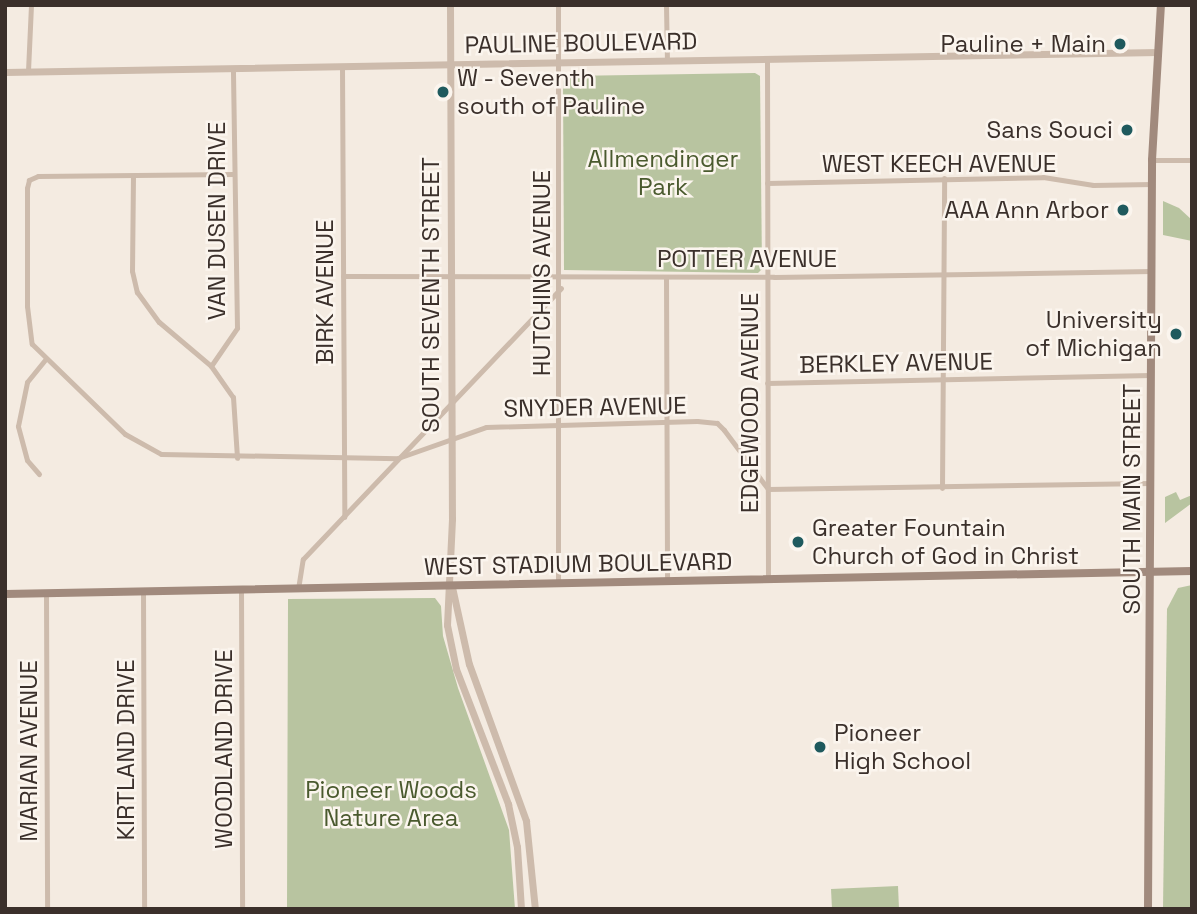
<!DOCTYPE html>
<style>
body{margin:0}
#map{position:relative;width:1197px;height:914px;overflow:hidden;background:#f4ebe1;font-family:"Space Grotesk",sans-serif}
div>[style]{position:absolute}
.green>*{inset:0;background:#b8c4a0}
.minor>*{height:5px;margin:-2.5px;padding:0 2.5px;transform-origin:2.5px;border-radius:2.5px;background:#cdbbac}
.tertiary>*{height:7px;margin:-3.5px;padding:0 3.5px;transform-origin:3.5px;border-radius:3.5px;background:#cdbbac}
.secondary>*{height:8px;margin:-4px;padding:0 4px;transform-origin:4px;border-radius:4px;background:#a18a7d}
.dots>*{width:19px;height:19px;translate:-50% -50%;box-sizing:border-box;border:4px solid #fbf5ee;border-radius:50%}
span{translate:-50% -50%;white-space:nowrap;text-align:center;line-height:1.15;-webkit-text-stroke:5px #fbf5ee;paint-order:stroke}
.street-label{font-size:24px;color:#3b302b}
.poi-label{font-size:24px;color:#3b302b}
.right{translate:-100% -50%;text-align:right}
.left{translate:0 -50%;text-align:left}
.park-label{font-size:24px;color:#4a5a2e}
.frame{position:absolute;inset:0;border:7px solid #3b302b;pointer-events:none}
</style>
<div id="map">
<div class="green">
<i style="clip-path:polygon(755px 73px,760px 76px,762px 269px,758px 273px,564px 270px,563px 81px,569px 76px)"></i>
<i style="clip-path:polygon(1163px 201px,1179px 208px,1192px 220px,1192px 241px,1163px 235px)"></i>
<i style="clip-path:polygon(1176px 492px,1180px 500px,1192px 495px,1192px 503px,1165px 523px,1165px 497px)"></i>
<i style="clip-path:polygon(1192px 585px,1192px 909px,1163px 909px,1167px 609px,1178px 588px)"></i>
<i style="clip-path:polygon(435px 598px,441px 606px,443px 636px,458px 688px,509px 830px,515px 909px,287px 909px,288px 599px)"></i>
<i style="clip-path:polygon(898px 886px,899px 909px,832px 909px,831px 889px)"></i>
</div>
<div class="minor">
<i style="left:558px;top:5px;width:578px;rotate:90deg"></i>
<i style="left:666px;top:5px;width:56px;rotate:89deg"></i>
<i style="left:767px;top:59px;width:520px;rotate:89.89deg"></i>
<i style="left:342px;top:67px;width:450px;rotate:89.7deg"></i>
<i style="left:28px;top:71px;width:66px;rotate:-87.4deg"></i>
<i style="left:1152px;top:160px;width:40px"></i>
<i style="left:234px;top:174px;width:196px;rotate:179.4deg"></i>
<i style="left:38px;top:176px;width:10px;rotate:156deg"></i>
<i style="left:29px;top:180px;width:8px;rotate:104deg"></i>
<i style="left:27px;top:188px;width:118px;rotate:90deg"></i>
<i style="left:27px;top:306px;width:38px;rotate:83deg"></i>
<i style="left:32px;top:344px;width:129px;rotate:44.1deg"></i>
<i style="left:125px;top:434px;width:41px;rotate:29.1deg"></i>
<i style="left:161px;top:454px;width:237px;rotate:1deg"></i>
<i style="left:398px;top:458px;width:93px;rotate:-19.4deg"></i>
<i style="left:486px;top:427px;width:211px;rotate:-1.6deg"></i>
<i style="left:697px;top:421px;width:20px;rotate:6deg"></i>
<i style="left:717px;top:423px;width:10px;rotate:45deg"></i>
<i style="left:724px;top:430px;width:74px;rotate:53.3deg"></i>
<i style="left:768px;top:489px;width:383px;rotate:-0.9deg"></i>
<i style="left:133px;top:176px;width:95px;rotate:90.6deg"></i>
<i style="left:132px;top:271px;width:22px;rotate:77deg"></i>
<i style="left:137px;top:292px;width:37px;rotate:54deg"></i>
<i style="left:159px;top:322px;width:68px;rotate:40.2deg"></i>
<i style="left:211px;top:366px;width:38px;rotate:55deg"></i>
<i style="left:233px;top:397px;width:61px;rotate:86.2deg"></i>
<i style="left:767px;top:183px;width:276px;rotate:-1.2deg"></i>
<i style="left:1043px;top:177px;width:51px;rotate:9.1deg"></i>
<i style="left:1093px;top:185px;width:59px;rotate:-1deg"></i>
<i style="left:343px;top:276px;width:431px;rotate:0.1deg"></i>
<i style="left:774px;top:277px;width:378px;rotate:-0.9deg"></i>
<i style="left:666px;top:277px;width:304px;rotate:89.8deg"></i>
<i style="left:211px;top:366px;width:46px;rotate:-55.6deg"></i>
<i style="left:237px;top:328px;width:259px;rotate:-90.9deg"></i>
<i style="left:767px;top:383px;width:384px;rotate:-1.2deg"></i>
<i style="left:39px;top:474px;width:18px;rotate:-131deg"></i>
<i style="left:27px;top:460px;width:35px;rotate:-105deg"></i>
<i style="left:18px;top:426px;width:45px;rotate:-78.4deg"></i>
<i style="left:27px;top:382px;width:28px;rotate:-51deg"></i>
<i style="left:942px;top:488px;width:310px;rotate:-89.6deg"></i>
<i style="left:241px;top:589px;width:320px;rotate:89.8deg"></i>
<i style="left:298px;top:589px;width:30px;rotate:-81deg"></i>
<i style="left:303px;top:559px;width:374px;rotate:-46.4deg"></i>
<i style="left:143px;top:591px;width:318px;rotate:89.8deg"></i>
<i style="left:46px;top:593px;width:316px;rotate:89.8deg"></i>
</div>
<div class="tertiary">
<i style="left:450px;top:5px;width:514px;rotate:89.78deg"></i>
<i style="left:452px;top:519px;width:106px;rotate:92.7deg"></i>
<i style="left:447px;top:625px;width:45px;rotate:78.4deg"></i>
<i style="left:456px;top:669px;width:145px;rotate:68.9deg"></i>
<i style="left:508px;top:804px;width:44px;rotate:78.2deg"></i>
<i style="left:517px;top:847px;width:62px;rotate:86.3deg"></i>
<i style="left:5px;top:72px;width:1153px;rotate:-0.99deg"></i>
<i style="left:452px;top:587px;width:79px;rotate:77.6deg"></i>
<i style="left:469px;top:664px;width:167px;rotate:70deg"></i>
<i style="left:526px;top:821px;width:88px;rotate:84.2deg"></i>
</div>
<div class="secondary">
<i style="left:5px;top:594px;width:1187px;rotate:-1.11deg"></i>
<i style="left:1148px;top:909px;width:749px;rotate:-89.69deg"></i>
<i style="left:1152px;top:160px;width:155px;rotate:-86.7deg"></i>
</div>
<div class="dots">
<i style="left:1120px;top:44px;background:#1f5a5e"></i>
<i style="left:443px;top:92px;background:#1f5a5e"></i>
<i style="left:1127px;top:130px;background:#1f5a5e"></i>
<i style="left:1123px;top:210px;background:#1f5a5e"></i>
<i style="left:1176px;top:334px;background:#1f5a5e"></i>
<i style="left:798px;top:542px;background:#1f5a5e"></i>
<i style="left:820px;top:747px;background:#1f5a5e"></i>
</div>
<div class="street-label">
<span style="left:581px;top:43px;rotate:-1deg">PAULINE BOULEVARD</span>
<span style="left:939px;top:164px">WEST KEECH AVENUE</span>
<span style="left:217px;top:221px;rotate:-90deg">VAN DUSEN DRIVE</span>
<span style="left:747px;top:259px">POTTER AVENUE</span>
<span style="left:542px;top:273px;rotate:-90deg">HUTCHINS AVENUE</span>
<span style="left:325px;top:292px;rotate:-90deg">BIRK AVENUE</span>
<span style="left:431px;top:295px;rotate:-90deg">SOUTH SEVENTH STREET</span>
<span style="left:896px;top:363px;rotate:-1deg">BERKLEY AVENUE</span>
<span style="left:750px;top:403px;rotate:-90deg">EDGEWOOD AVENUE</span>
<span style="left:595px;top:407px;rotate:-1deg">SNYDER AVENUE</span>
<span style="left:1132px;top:499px;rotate:-90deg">SOUTH MAIN STREET</span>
<span style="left:578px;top:564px;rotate:-1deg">WEST STADIUM BOULEVARD</span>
<span style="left:224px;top:749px;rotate:-90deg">WOODLAND DRIVE</span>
<span style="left:126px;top:750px;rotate:-90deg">KIRTLAND DRIVE</span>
<span style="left:29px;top:751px;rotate:-90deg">MARIAN AVENUE</span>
</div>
<div class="poi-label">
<span class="right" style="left:1106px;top:44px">Pauline + Main</span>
<span class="left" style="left:457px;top:92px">W - Seventh<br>south of Pauline</span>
<span class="right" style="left:1113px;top:130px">Sans Souci</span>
<span class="right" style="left:1109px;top:210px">AAA Ann Arbor</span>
<span class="right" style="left:1162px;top:334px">University<br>of Michigan</span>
<span class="left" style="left:812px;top:542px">Greater Fountain<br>Church of God in Christ</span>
<span class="left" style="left:834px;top:747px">Pioneer<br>High School</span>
</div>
<div class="park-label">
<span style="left:663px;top:173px">Allmendinger<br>Park</span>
<span style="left:391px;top:804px">Pioneer Woods<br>Nature Area</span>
</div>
<div class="frame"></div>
</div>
